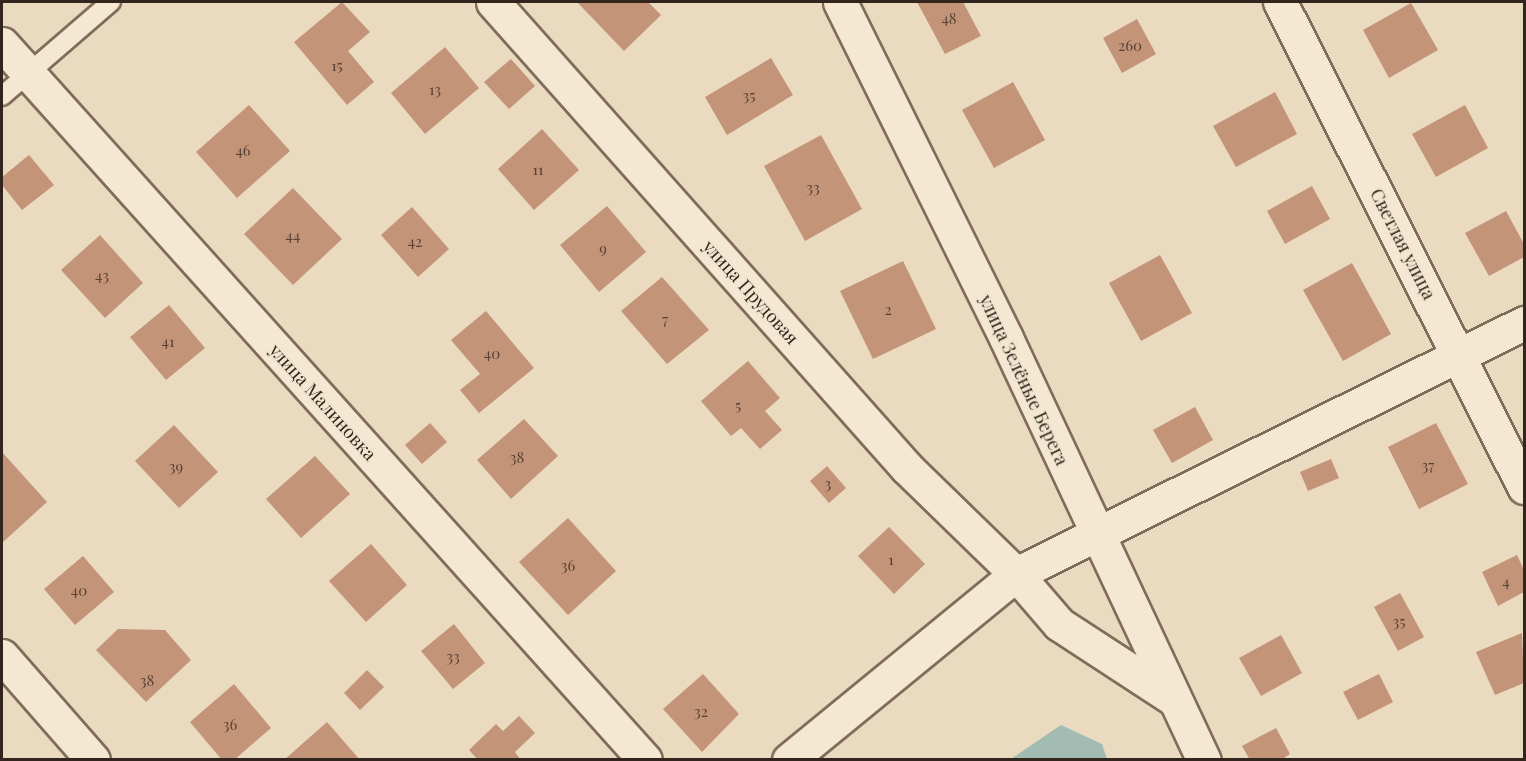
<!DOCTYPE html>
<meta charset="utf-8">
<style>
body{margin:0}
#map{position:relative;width:1526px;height:761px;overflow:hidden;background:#e9dac0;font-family:"Playfair Display",serif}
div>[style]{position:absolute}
.water>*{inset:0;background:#a2bcb3}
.building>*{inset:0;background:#c49479}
.roads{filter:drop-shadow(2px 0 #806c5a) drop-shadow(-2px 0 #806c5a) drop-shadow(0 2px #806c5a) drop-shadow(0 -2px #806c5a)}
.lane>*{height:18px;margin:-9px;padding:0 9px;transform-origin:9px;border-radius:9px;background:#f5e8d2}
.street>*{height:33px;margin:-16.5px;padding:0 16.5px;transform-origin:16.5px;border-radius:16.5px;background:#f5e8d2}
span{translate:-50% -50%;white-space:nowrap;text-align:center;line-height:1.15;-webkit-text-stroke:4.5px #f1e5cf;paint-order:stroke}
.number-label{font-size:15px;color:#564134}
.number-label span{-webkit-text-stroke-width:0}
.street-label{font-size:18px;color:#31251d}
.frame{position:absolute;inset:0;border:3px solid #31251d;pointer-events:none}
</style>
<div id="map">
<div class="water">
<i style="clip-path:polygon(1061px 725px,1102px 744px,1107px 759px,1011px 759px)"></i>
</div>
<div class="building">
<i style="clip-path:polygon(342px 2px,370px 32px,348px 51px,374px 82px,347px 105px,294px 42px)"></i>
<i style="clip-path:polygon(577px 2px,648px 2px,661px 15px,624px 51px)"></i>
<i style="clip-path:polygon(917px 2px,963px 2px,981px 36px,945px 54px)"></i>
<i style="clip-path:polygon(1411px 3px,1438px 50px,1389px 78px,1363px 30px)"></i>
<i style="clip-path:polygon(1137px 19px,1156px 54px,1122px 73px,1103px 38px)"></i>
<i style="clip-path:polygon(445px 47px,479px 88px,425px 134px,391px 93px)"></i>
<i style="clip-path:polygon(771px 58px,793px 95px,727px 135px,705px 97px)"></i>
<i style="clip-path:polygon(511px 59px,535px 86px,509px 109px,484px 82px)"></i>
<i style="clip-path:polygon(1013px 82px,1045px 140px,994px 168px,962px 110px)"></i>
<i style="clip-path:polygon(1275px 92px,1297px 134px,1236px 167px,1213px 126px)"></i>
<i style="clip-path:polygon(249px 105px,290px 151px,237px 198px,196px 152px)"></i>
<i style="clip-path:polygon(1465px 105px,1488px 148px,1436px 177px,1412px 134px)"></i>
<i style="clip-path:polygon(542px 129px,579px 170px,534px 210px,498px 169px)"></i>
<i style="clip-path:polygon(821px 135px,862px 209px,805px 241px,764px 166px)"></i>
<i style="clip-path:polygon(29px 155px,54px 185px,22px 210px,2px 185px,2px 177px)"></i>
<i style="clip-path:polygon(1312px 186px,1330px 219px,1285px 244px,1267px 211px)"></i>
<i style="clip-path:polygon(293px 188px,342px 239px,293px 285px,244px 234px)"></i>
<i style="clip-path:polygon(607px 206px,646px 252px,599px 292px,560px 245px)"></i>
<i style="clip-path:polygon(412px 207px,449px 249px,418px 277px,381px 235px)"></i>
<i style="clip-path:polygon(1506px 211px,1524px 244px,1524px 257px,1489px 276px,1465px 233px)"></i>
<i style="clip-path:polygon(100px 235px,143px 283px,105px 318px,61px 270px)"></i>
<i style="clip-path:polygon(1160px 255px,1192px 313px,1141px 341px,1109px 283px)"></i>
<i style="clip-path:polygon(903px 261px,936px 329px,873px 359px,840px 291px)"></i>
<i style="clip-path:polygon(1352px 263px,1391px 334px,1343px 361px,1303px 290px)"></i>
<i style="clip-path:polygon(662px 277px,709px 330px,667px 364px,621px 311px)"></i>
<i style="clip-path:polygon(169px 305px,205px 348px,166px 380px,130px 337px)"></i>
<i style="clip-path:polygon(486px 311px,534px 368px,479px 413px,460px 390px,480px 374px,451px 340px)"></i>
<i style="clip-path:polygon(748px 361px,780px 398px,765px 411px,782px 430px,760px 449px,741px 428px,731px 436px,701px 401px)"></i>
<i style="clip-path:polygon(1195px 407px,1213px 440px,1172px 463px,1153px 430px)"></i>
<i style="clip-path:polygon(524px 419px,558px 456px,511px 499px,477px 460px)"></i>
<i style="clip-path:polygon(430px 423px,447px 442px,422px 464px,405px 445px)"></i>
<i style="clip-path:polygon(1436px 423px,1468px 484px,1419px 509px,1388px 447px)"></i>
<i style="clip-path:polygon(174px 425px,218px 472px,179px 508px,135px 461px)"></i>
<i style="clip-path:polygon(2px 452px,47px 502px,2px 543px)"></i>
<i style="clip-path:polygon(315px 456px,350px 494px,301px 538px,266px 499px)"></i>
<i style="clip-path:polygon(1331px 459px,1339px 478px,1308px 491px,1300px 472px)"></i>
<i style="clip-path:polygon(827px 466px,846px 488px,829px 503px,810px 481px)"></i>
<i style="clip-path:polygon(568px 518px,616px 571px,568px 615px,519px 562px)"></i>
<i style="clip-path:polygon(889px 527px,925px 564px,894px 594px,858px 556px)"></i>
<i style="clip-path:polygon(371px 544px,407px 585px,366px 622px,329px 581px)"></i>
<i style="clip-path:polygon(1517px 555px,1524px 570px,1524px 592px,1498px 606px,1482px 572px)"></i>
<i style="clip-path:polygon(83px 556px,114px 592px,75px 625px,44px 589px)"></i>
<i style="clip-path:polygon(1400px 593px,1424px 637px,1398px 651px,1374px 607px)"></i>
<i style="clip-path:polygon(454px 624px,485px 663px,453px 689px,421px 651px)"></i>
<i style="clip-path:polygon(118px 629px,165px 630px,191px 660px,146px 702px,96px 650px)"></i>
<i style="clip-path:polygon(1522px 633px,1524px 683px,1495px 695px,1476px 652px)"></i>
<i style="clip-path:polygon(1281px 635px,1302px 673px,1261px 696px,1239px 658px)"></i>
<i style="clip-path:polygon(367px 670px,384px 687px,360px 710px,344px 693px)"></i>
<i style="clip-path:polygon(703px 674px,739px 714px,702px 752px,663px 709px)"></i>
<i style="clip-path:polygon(1379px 674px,1393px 702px,1358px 720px,1343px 692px)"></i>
<i style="clip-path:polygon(234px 684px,271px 728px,234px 760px,222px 760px,190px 722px)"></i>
<i style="clip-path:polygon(519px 716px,535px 733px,515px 752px,521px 760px,478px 760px,469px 750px,496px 724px,503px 731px)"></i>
<i style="clip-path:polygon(327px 722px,360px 760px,284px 760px)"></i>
<i style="clip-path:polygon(1276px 728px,1290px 754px,1281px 760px,1250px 760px,1242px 746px)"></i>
</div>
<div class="roads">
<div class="lane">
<i style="left:2px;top:96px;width:144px;rotate:-40.8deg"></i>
</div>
<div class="street">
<i style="left:493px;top:2px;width:623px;rotate:48.38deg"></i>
<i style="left:907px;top:468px;width:152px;rotate:44.2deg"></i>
<i style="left:1016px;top:574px;width:66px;rotate:49.3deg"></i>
<i style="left:1059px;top:624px;width:137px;rotate:33.1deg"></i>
<i style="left:840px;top:2px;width:375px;rotate:63.7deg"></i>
<i style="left:1006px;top:338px;width:466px;rotate:64.9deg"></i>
<i style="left:1280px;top:2px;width:543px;rotate:63.29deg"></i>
<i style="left:2px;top:44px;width:962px;rotate:48.07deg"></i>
<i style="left:2px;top:656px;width:138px;rotate:48.8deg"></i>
<i style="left:789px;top:760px;width:293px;rotate:-39.3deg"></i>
<i style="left:1016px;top:574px;width:567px;rotate:-26.29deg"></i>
</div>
</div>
<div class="number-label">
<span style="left:949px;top:19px">48</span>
<span style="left:1130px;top:46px">260</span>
<span style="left:337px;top:66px">15</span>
<span style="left:435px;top:90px">13</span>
<span style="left:749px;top:96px">35</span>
<span style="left:243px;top:151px">46</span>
<span style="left:538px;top:170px">11</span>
<span style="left:813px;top:188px">33</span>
<span style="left:293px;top:236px">44</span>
<span style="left:415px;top:242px">42</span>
<span style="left:603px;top:249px">9</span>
<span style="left:102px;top:276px">43</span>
<span style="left:888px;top:310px">2</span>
<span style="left:665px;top:320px">7</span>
<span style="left:168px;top:342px">41</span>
<span style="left:492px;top:354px">40</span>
<span style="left:738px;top:406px">5</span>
<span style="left:517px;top:458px">38</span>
<span style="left:1428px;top:466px">37</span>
<span style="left:176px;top:467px">39</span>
<span style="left:828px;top:484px">3</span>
<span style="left:891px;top:560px">1</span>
<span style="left:568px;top:566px">36</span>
<span style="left:1506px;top:582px">4</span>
<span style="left:79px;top:591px">40</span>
<span style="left:1399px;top:622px">35</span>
<span style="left:453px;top:657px">33</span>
<span style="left:147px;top:681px">38</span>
<span style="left:701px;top:712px">32</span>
<span style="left:230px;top:725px">36</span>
</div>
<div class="street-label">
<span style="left:1403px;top:244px;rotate:63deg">Светлая улица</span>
<span style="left:751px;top:292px;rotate:48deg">улица Прудовая</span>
<span style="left:1024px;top:380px;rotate:65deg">улица Зелёные Берега</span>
<span style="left:323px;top:402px;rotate:48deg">улица Малиновка</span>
</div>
<div class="frame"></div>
</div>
